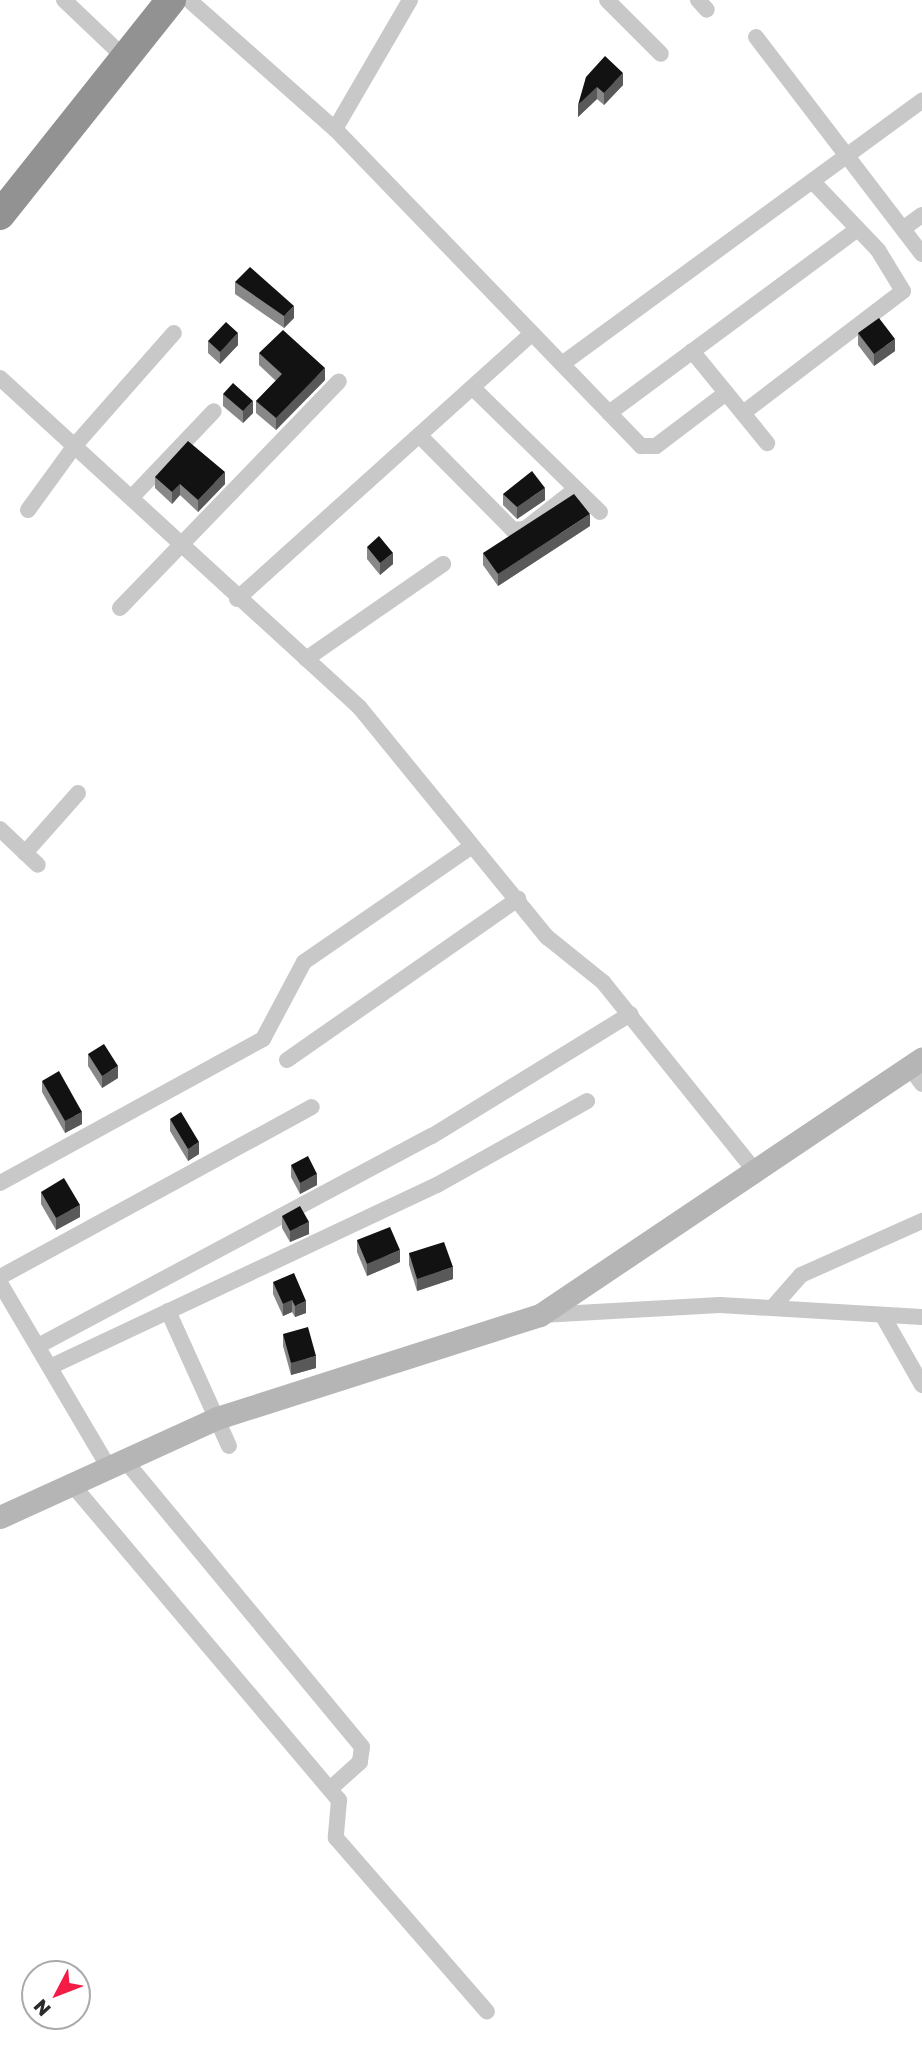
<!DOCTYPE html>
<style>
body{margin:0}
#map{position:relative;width:922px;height:2051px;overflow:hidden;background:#fff;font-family:"Golos Text",sans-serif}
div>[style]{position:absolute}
.street>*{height:16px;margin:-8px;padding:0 8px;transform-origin:8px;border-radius:8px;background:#c8c8c8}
.secondary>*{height:23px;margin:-11.5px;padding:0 11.5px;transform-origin:11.5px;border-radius:11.5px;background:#b5b5b5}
.highway>*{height:30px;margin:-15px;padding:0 15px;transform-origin:15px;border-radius:15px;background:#929292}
.wall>*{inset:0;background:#888}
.shaded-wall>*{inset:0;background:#595959}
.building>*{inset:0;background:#121212}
span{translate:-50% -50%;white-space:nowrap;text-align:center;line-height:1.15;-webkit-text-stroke:7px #fff;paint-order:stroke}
.north{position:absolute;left:21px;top:1960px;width:70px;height:70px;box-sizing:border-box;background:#fff;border:2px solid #aaa;border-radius:50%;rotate:228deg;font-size:19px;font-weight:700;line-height:28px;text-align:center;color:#2b2b2b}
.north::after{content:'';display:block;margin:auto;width:24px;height:32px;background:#f41b45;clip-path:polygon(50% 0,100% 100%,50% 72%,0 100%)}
</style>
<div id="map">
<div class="street">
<i style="left:64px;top:0;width:86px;rotate:43.6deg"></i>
<i style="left:189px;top:0;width:195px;rotate:41.5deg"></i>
<i style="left:335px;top:129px;width:441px;rotate:46deg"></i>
<i style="left:641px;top:446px;width:15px"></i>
<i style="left:656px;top:446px;width:88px;rotate:-37.1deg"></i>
<i style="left:607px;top:0;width:76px;rotate:45deg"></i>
<i style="left:698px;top:0;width:13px;rotate:48deg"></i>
<i style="left:756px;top:37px;width:273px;rotate:52.6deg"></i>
<i style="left:335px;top:129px;width:149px;rotate:-59.8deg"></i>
<i style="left:904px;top:228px;width:22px;rotate:-36deg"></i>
<i style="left:692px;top:351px;width:119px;rotate:50.8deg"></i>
<i style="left:562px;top:364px;width:446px;rotate:-36.2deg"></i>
<i style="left:0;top:378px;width:488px;rotate:42.5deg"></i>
<i style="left:360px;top:708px;width:296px;rotate:50.8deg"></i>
<i style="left:547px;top:937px;width:72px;rotate:38.8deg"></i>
<i style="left:603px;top:982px;width:243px;rotate:51.2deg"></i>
<i style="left:474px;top:389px;width:176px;rotate:44.3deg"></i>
<i style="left:609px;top:413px;width:307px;rotate:-36.5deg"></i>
<i style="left:743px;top:413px;width:201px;rotate:-37.3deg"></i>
<i style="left:903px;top:291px;width:48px;rotate:-121.4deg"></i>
<i style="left:878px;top:250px;width:95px;rotate:-133.7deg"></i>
<i style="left:421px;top:437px;width:131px;rotate:45.3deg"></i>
<i style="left:513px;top:530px;width:12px;rotate:-5deg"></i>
<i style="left:525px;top:529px;width:65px;rotate:-38.1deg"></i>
<i style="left:133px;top:496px;width:117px;rotate:-46.4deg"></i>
<i style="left:28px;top:510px;width:82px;rotate:-54deg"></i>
<i style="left:76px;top:444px;width:148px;rotate:-48.6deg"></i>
<i style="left:237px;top:599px;width:397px;rotate:-42deg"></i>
<i style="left:120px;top:608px;width:315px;rotate:-46deg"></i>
<i style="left:306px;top:659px;width:167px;rotate:-34.7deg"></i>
<i style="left:0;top:829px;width:52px;rotate:43.5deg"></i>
<i style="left:25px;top:853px;width:80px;rotate:-48.5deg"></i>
<i style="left:287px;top:1060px;width:282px;rotate:-34.9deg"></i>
<i style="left:909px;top:1066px;width:22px;rotate:54deg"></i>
<i style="left:0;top:1183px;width:300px;rotate:-28.7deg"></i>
<i style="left:263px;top:1039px;width:87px;rotate:-62deg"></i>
<i style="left:304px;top:962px;width:203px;rotate:-34.6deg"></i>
<i style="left:0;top:1277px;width:355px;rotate:-28.6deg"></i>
<i style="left:0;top:1283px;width:211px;rotate:59.5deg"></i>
<i style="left:772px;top:1308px;width:44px;rotate:-48.7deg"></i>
<i style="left:801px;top:1275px;width:133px;rotate:-24.1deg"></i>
<i style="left:168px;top:1311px;width:148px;rotate:65.7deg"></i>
<i style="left:542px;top:1315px;width:178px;rotate:-3.2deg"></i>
<i style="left:720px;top:1305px;width:202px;rotate:3.4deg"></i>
<i style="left:884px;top:1318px;width:77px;rotate:60.4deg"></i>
<i style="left:38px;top:1346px;width:446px;rotate:-28.1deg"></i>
<i style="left:432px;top:1136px;width:233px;rotate:-31.6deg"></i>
<i style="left:50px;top:1367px;width:428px;rotate:-25.2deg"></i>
<i style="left:437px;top:1185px;width:172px;rotate:-29.2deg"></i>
<i style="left:123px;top:1458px;width:375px;rotate:50.4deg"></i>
<i style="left:362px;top:1747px;width:15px;rotate:98deg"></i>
<i style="left:360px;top:1762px;width:40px;rotate:138deg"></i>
<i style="left:70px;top:1482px;width:417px;rotate:49.8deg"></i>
<i style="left:339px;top:1800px;width:38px;rotate:95deg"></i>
<i style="left:336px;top:1838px;width:230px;rotate:49deg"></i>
</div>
<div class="secondary">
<i style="left:0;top:1517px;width:239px;rotate:-24.5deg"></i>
<i style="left:217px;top:1418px;width:339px;rotate:-17.7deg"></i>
<i style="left:540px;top:1315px;width:460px;rotate:-33.9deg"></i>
</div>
<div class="highway">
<i style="left:0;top:215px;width:275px;rotate:-51.5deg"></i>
</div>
<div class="wall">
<i style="clip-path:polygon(586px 77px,623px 85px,604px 105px,597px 99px,578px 117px)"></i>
<i style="clip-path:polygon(235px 282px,294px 318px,284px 328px,235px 294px)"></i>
<i style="clip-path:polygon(858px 333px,895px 351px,874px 366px,858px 345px)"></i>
<i style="clip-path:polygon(208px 341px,238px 345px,220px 364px,208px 353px)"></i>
<i style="clip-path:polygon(259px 353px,325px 380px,276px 430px,256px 413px,256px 401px,276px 381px,259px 365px)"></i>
<i style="clip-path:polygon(223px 394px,253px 413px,243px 423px,223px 406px)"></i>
<i style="clip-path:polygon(155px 477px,225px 484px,198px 512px,180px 495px,172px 504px,155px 488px)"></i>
<i style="clip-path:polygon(503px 494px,545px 500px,517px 519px,503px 505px)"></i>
<i style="clip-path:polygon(590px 526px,498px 586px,483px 565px,483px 553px)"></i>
<i style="clip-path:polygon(367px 547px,393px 564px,380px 575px,367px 559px)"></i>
<i style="clip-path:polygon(88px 1054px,118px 1078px,102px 1088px,88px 1066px)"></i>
<i style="clip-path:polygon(42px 1081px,82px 1124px,65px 1133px,42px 1092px)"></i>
<i style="clip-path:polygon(170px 1119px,199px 1154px,188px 1161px,170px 1131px)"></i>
<i style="clip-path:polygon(291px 1165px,317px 1185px,300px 1194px,291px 1177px)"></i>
<i style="clip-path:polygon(41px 1192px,80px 1217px,56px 1230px,41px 1204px)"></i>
<i style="clip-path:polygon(282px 1216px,309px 1234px,290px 1242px,282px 1228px)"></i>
<i style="clip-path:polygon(357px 1240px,400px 1262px,367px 1276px,357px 1252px)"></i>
<i style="clip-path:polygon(409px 1253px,453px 1279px,417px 1291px,409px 1265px)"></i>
<i style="clip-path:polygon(273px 1282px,306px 1313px,295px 1317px,292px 1312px,283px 1316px,273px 1294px)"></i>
<i style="clip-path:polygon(283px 1334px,316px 1368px,291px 1375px,283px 1346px)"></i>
</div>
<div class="shaded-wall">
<i style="clip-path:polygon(623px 73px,623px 85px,604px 105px,604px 93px)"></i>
<i style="clip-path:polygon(597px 87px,597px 99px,578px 117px,578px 105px)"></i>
<i style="clip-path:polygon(294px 306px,294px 318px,284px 328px,284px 316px)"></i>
<i style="clip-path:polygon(238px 333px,238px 345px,220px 364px,220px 352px)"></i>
<i style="clip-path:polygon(895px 339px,895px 351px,874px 366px,874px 354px)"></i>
<i style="clip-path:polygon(325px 368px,325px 380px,276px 430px,276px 418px)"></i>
<i style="clip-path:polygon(253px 401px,253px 413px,243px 423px,243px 411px)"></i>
<i style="clip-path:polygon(225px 472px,225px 484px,198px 512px,198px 500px)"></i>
<i style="clip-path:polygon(180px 484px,180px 495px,172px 504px,172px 492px)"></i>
<i style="clip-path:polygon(545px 488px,545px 500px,517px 519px,517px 507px)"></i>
<i style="clip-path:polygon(590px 514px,590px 526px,498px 586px,498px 574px)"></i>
<i style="clip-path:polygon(393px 553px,393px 564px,380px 575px,380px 563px)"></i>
<i style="clip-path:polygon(118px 1066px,118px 1078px,102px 1088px,102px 1076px)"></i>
<i style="clip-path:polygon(82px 1112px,82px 1124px,65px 1133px,65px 1121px)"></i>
<i style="clip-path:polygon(199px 1142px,199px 1154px,188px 1161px,188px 1149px)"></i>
<i style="clip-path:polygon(317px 1174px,317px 1185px,300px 1194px,300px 1183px)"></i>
<i style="clip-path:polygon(80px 1205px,80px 1217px,56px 1230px,56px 1218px)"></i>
<i style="clip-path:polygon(309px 1222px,309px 1234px,290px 1242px,290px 1231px)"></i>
<i style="clip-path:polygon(400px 1250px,400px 1262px,367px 1276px,367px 1264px)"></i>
<i style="clip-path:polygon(453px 1267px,453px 1279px,417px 1291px,417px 1279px)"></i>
<i style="clip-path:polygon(292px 1300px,292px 1312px,283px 1316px,283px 1304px)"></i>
<i style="clip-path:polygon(306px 1301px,306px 1313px,295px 1317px,295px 1306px)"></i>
<i style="clip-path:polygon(316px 1356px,316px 1368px,291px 1375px,291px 1363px)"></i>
</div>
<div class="building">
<i style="clip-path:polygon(605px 56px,623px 73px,604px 93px,597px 87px,578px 105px,586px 77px)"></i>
<i style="clip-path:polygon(250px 267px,294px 306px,284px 316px,235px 282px)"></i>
<i style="clip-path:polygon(879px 318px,895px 339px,874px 354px,858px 333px)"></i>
<i style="clip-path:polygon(226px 322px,238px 333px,220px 352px,208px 341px)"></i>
<i style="clip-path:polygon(283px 330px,325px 368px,276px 418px,256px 401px,282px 374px,259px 353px)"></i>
<i style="clip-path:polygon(233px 383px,253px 401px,243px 411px,223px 394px)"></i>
<i style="clip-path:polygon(188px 441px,225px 472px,198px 500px,180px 484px,172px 492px,155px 477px)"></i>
<i style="clip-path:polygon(532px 471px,545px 488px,517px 507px,503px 494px)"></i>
<i style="clip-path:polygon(574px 494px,590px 514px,498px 574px,483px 553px)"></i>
<i style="clip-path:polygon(379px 536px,393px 553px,380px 563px,367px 547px)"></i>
<i style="clip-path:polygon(104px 1044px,118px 1066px,102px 1076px,88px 1054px)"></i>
<i style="clip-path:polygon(59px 1071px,82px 1112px,65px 1121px,42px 1081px)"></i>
<i style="clip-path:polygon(181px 1112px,199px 1142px,188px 1149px,170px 1119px)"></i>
<i style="clip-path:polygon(308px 1156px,317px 1174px,300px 1183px,291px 1165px)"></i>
<i style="clip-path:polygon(64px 1178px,80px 1205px,56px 1218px,41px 1192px)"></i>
<i style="clip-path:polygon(300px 1206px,309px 1222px,290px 1231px,282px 1216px)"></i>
<i style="clip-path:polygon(390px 1227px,400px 1250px,367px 1264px,357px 1240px)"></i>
<i style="clip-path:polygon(444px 1242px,453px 1267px,417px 1279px,409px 1253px)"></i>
<i style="clip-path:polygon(294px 1273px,306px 1301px,295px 1306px,292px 1300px,283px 1304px,273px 1282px)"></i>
<i style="clip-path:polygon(308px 1327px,316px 1356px,291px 1363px,283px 1334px)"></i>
</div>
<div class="north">N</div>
</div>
